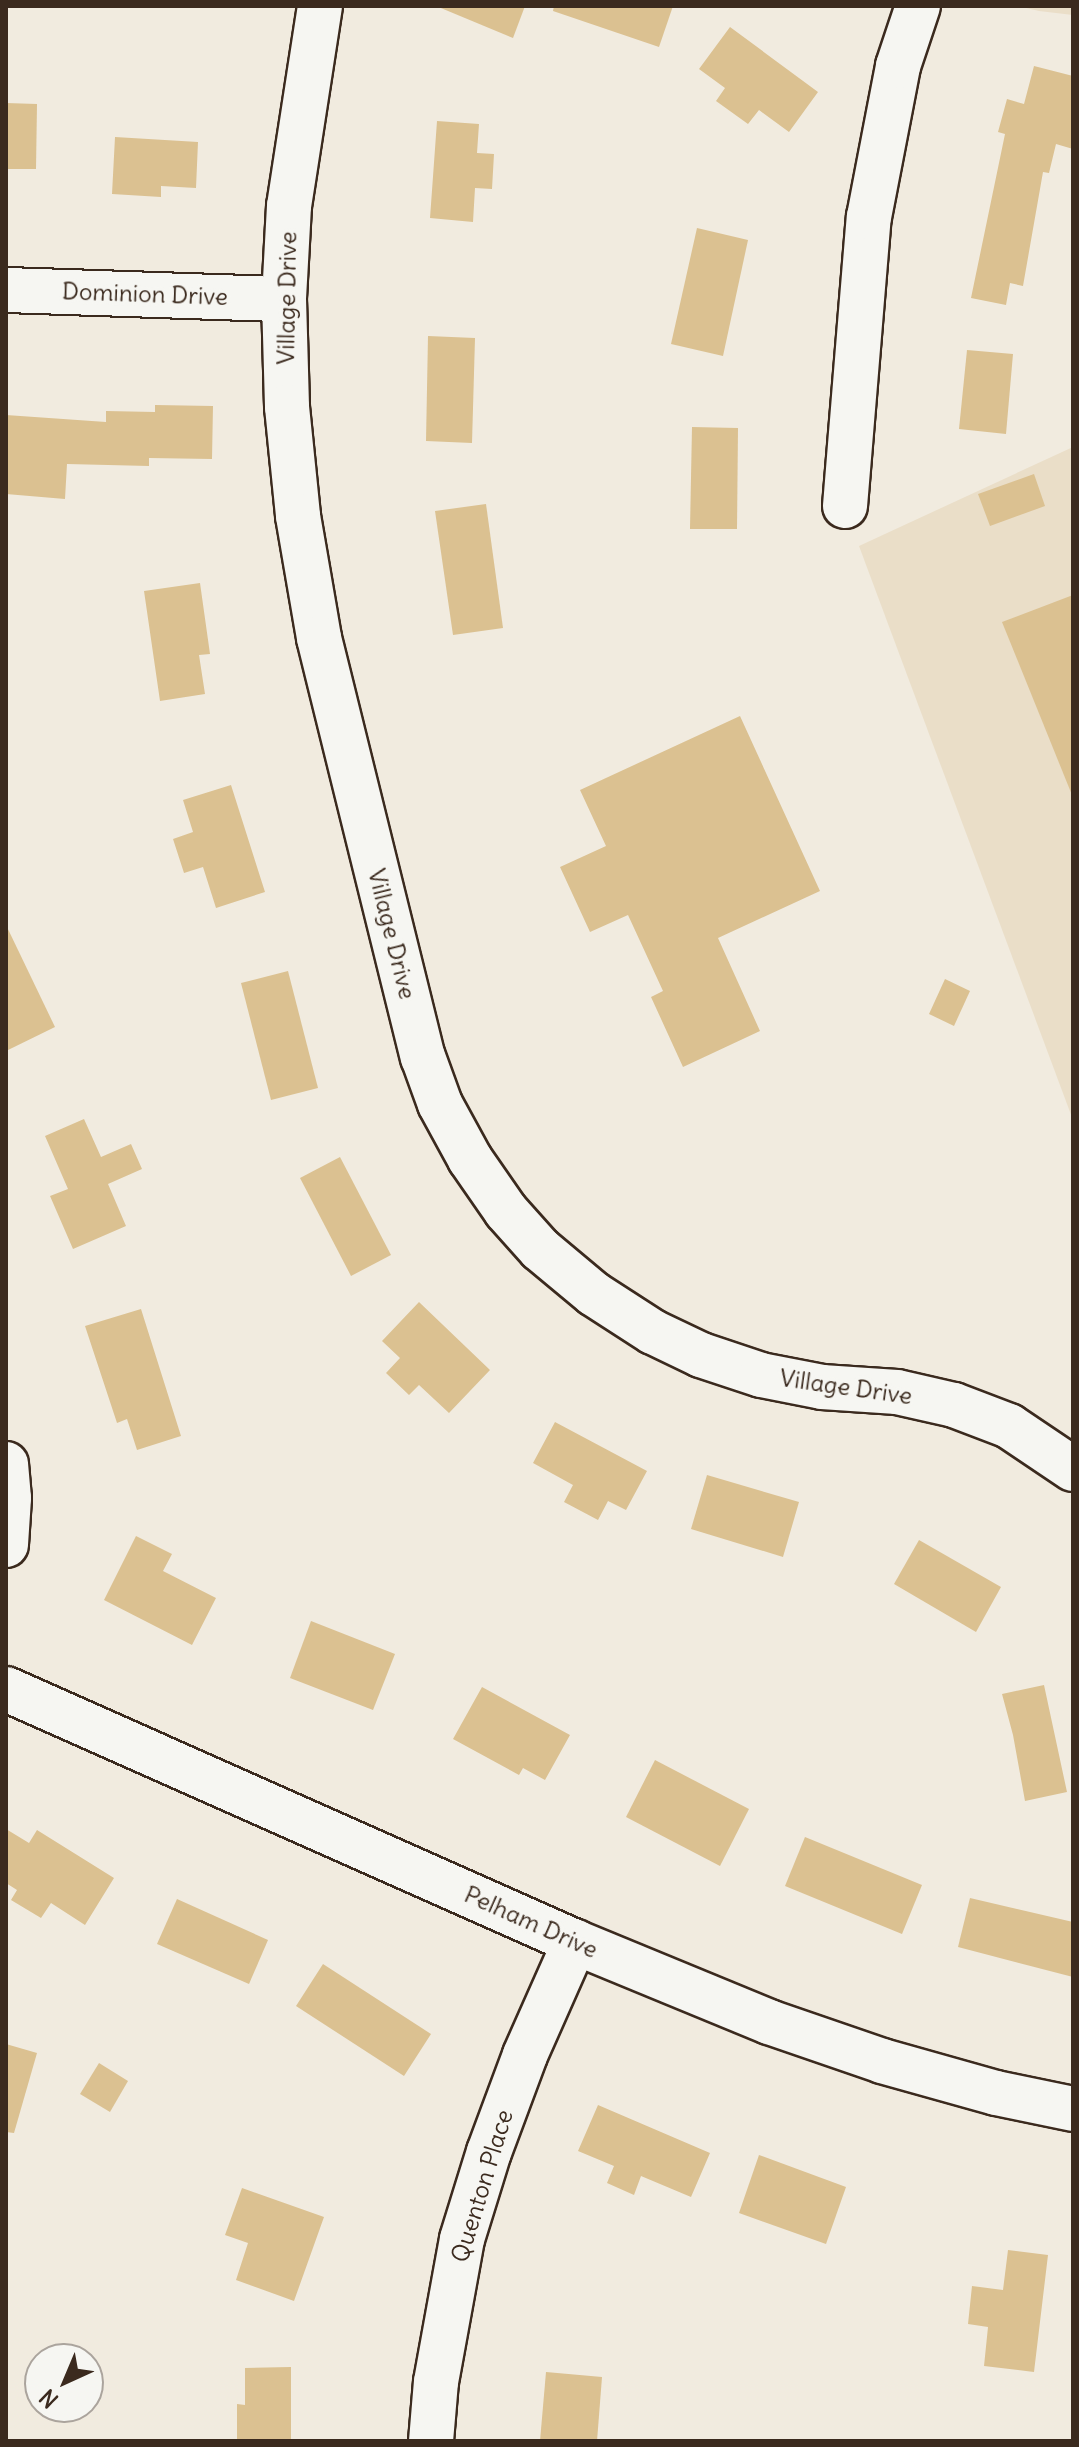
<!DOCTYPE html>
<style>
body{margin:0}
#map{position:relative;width:1079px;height:2447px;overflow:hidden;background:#f1ebdf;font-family:Delius,sans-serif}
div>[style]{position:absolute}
.built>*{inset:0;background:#eadec8}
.building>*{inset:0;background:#dbc191}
.roads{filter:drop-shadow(2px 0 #3b2a1e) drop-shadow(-2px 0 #3b2a1e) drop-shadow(0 2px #3b2a1e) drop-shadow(0 -2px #3b2a1e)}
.minor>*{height:44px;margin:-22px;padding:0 22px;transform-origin:22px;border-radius:22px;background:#f6f6f2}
span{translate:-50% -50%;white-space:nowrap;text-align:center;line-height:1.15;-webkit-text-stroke:7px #f6f6f2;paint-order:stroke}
.street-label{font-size:24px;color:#3b2a1e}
.frame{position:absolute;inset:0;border:8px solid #3b2a1e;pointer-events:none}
.north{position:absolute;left:24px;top:2343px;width:80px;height:80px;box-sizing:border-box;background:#f6f6f2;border:2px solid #aba49d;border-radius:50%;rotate:224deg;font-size:22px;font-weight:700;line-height:32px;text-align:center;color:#3b2a1e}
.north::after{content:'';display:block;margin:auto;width:28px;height:36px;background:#3b2a1e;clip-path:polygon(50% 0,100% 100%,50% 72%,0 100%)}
</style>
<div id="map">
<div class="built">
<i style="clip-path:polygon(1018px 6px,1073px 6px,1073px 15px,1039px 11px)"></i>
<i style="clip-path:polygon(1073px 447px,1073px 1120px,859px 546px)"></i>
</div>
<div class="building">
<i style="clip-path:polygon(436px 6px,525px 6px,513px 38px)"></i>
<i style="clip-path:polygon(554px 6px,673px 6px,659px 47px,553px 11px)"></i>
<i style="clip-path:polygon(730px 27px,818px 92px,789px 132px,759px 110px,748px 124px,716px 101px,725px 88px,699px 69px)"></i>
<i style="clip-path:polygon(1034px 66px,1073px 76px,1073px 149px,1056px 144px,1049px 173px,1043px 172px,1023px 286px,1010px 283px,1006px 305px,971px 298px,1005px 134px,998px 132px,1007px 99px,1024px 104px)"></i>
<i style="clip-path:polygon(6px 103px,37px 104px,36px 169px,6px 169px)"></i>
<i style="clip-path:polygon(437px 121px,479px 124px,477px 153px,494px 154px,492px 189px,475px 188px,473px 222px,430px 218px)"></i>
<i style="clip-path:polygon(115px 137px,198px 142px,196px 188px,161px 186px,161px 197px,112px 194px)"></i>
<i style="clip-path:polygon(697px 228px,748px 240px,723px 356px,671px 344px)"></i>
<i style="clip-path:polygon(428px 336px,475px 338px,472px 443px,426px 441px)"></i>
<i style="clip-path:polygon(967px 350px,1013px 354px,1006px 434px,959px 429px)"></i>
<i style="clip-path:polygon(155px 405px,213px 406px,212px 459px,149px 458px,149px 466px,67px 464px,65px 499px,6px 494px,6px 415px,106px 422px,106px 411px,155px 412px)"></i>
<i style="clip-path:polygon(692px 427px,738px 428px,737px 529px,690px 529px)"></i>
<i style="clip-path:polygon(1034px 474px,1045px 506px,990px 526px,978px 494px)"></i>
<i style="clip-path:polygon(486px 504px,503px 628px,453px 635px,435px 511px)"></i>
<i style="clip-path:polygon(200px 583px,210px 654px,199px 655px,205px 694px,160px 701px,144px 591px)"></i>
<i style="clip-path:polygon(1073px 595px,1073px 795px,1072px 795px,1002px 622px)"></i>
<i style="clip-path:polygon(740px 716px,820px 891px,718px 938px,760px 1031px,683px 1067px,651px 997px,663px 991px,628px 915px,590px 932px,560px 867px,606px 846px,580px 790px)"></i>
<i style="clip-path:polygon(231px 785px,265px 892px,216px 908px,203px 867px,184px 873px,173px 839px,193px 832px,183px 800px)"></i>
<i style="clip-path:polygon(6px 925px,55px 1027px,6px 1051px)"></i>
<i style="clip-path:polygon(288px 971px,318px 1088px,271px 1100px,241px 983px)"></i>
<i style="clip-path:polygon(945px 979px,970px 991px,954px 1026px,929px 1014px)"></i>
<i style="clip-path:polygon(84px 1119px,101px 1157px,131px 1144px,142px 1169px,108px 1184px,126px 1226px,73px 1249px,50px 1196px,68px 1189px,45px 1136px)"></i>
<i style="clip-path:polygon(340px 1157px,391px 1255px,351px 1276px,300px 1178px)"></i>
<i style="clip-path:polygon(419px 1302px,490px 1370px,449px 1413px,419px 1385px,409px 1395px,386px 1373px,400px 1358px,382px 1341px)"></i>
<i style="clip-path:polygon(141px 1309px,181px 1436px,137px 1450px,127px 1419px,117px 1423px,85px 1326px)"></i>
<i style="clip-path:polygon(555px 1422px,647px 1471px,626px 1510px,608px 1501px,598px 1520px,564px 1502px,573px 1485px,533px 1463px)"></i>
<i style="clip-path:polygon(707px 1475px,799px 1502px,783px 1557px,691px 1529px)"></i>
<i style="clip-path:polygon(136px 1536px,172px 1554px,163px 1571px,216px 1598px,192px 1645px,104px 1600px)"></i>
<i style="clip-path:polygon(919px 1540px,1001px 1587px,976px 1632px,894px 1584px)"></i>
<i style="clip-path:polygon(311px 1621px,395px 1654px,373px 1710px,290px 1678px)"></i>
<i style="clip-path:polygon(1044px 1685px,1067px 1792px,1025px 1801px,1013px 1735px,1002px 1694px)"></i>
<i style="clip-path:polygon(482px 1687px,570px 1735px,545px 1780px,523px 1768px,519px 1775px,453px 1739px)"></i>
<i style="clip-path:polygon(655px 1760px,749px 1809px,720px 1866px,626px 1817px)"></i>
<i style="clip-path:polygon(6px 1829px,29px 1843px,37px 1830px,114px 1878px,85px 1925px,51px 1903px,41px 1918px,11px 1900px,17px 1890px,6px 1883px)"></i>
<i style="clip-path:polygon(805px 1837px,922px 1885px,902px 1934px,785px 1886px)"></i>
<i style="clip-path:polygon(970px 1898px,1073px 1922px,1073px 1977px,958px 1947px)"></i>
<i style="clip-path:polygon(177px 1899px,268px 1940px,249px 1984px,157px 1944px)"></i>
<i style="clip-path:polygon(323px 1964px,431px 2034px,404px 2076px,296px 2006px)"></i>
<i style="clip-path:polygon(6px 2044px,37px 2053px,14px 2133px,6px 2132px)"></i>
<i style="clip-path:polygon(99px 2063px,128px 2081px,110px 2112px,80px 2094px)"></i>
<i style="clip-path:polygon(598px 2105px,710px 2153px,691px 2197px,641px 2176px,634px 2195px,607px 2183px,614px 2166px,578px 2151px)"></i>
<i style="clip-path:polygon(759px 2155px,846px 2187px,826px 2244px,739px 2213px)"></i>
<i style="clip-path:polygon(242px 2188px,324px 2217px,294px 2301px,236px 2280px,248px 2243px,225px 2235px)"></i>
<i style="clip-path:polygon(1008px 2250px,1048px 2255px,1034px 2372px,984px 2366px,988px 2327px,968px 2324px,972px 2286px,1003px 2290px)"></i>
<i style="clip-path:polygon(291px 2367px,291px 2441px,237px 2441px,237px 2404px,245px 2405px,245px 2368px)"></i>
<i style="clip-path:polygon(546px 2372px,602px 2377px,597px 2441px,540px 2441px)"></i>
</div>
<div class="roads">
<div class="minor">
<i style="left:320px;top:6px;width:202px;rotate:98.8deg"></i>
<i style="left:289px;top:206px;width:93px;rotate:93.1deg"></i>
<i style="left:284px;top:299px;width:108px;rotate:88.4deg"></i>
<i style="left:287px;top:407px;width:110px;rotate:84.2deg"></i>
<i style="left:298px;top:516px;width:124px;rotate:80.2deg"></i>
<i style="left:319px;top:638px;width:432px;rotate:76.1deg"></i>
<i style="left:423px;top:1057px;width:50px;rotate:70.1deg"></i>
<i style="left:440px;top:1104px;width:63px;rotate:61.4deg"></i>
<i style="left:470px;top:1159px;width:63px;rotate:55.3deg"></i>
<i style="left:506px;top:1211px;width:51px;rotate:48.2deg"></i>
<i style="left:540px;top:1249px;width:70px;rotate:39.8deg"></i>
<i style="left:594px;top:1294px;width:70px;rotate:32.8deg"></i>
<i style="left:653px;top:1332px;width:53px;rotate:25.6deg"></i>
<i style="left:701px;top:1355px;width:63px;rotate:18.4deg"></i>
<i style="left:761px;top:1375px;width:62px;rotate:11.1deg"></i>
<i style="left:822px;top:1387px;width:75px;rotate:3.8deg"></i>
<i style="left:897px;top:1392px;width:58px;rotate:12.8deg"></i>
<i style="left:954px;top:1405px;width:59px;rotate:20.9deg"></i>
<i style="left:1009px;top:1426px;width:77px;rotate:33.9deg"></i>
<i style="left:6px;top:290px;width:278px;rotate:1.9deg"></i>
<i style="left:845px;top:506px;width:290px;rotate:-85.3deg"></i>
<i style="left:869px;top:217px;width:154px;rotate:-79.1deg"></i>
<i style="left:898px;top:66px;width:63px;rotate:-71.6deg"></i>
<i style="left:6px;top:1464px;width:34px;rotate:85deg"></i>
<i style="left:9px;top:1498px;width:47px;rotate:93.7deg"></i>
<i style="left:6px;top:1689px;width:623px;rotate:23.97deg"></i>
<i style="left:575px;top:1942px;width:210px;rotate:22.4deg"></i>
<i style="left:769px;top:2022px;width:120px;rotate:19deg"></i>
<i style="left:882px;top:2061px;width:118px;rotate:15.7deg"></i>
<i style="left:996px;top:2093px;width:79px;rotate:11.7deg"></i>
<i style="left:431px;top:2441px;width:59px;rotate:-85.2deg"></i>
<i style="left:436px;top:2382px;width:145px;rotate:-79.7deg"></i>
<i style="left:462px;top:2239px;width:91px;rotate:-72.8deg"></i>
<i style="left:489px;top:2152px;width:103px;rotate:-69.6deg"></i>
<i style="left:525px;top:2055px;width:124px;rotate:-66.1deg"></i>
</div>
</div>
<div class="street-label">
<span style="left:145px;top:294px;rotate:2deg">Dominion Drive</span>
<span style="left:287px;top:298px;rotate:-89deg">Village Drive</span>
<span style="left:392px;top:934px;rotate:76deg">Village Drive</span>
<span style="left:846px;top:1387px;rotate:8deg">Village Drive</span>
<span style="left:531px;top:1922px;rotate:24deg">Pelham Drive</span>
<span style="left:482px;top:2186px;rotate:-73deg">Quenton Place</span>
</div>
<div class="frame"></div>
<div class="north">N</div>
</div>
